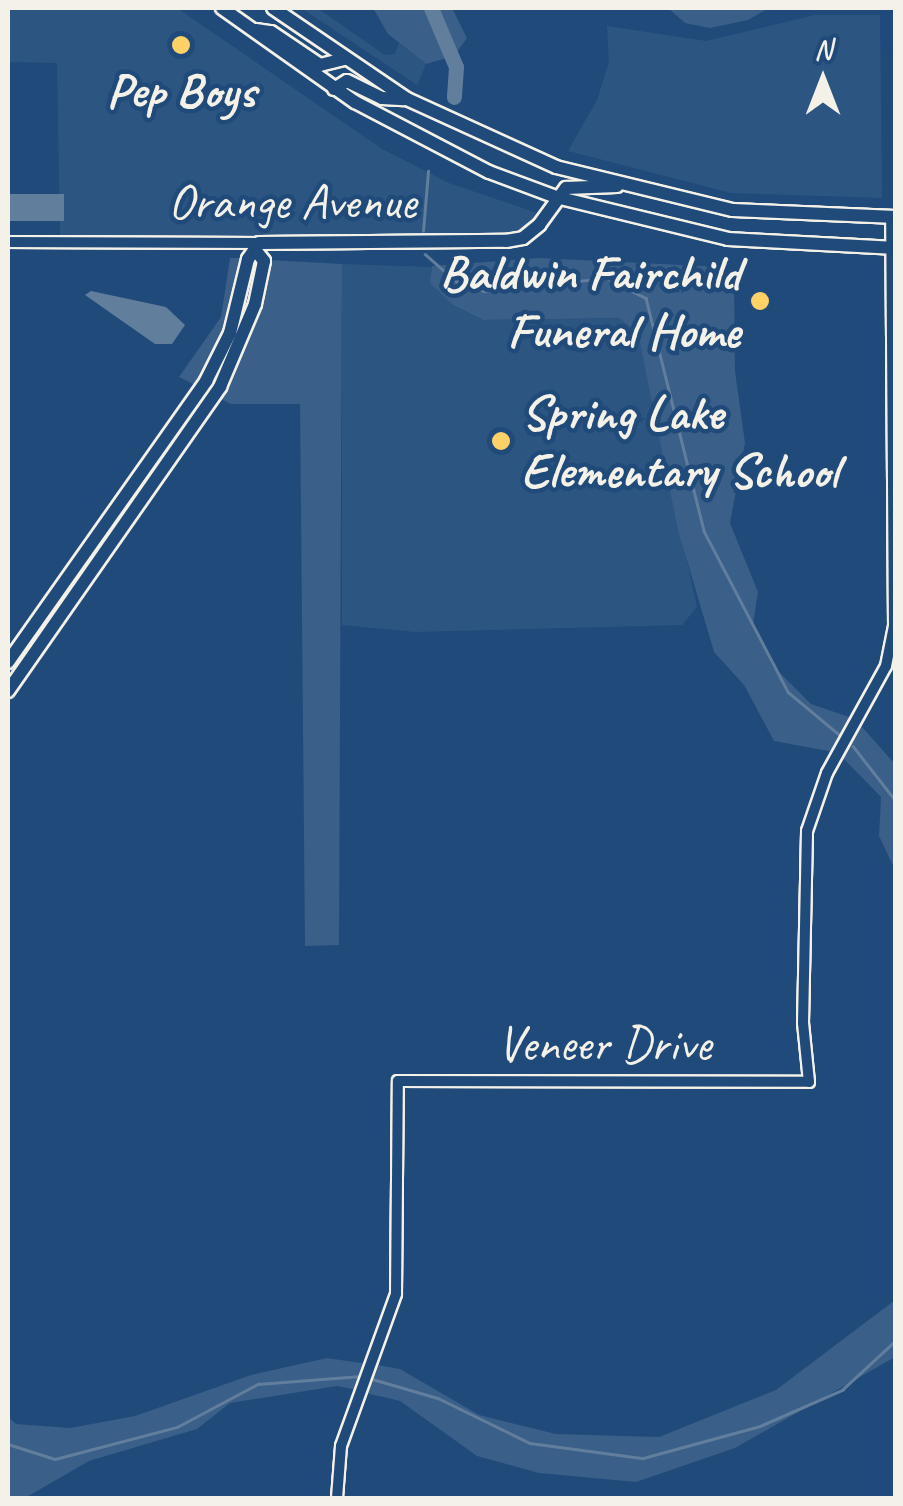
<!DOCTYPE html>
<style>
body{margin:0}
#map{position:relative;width:903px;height:1506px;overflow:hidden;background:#1f4a7a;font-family:Caveat,sans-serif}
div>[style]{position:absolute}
.built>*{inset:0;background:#2d5581}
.green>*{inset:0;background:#3a5f88}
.water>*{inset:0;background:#627e9d}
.stream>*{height:2.5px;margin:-1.25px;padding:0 1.25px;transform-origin:1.25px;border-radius:1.25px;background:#627e9d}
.river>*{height:15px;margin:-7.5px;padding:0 7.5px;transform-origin:7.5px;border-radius:7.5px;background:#627e9d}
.roads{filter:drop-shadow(2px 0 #f4f1e8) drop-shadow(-2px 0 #f4f1e8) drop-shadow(0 2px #f4f1e8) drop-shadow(0 -2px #f4f1e8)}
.minor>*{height:10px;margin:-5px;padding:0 5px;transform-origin:5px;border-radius:5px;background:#1f4a7a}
.major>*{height:12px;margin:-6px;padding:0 6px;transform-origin:6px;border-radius:6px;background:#1f4a7a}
.dots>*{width:28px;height:28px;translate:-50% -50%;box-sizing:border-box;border:5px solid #1f4a7a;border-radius:50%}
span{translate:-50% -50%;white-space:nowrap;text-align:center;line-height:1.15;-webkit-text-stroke:9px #1f4a7a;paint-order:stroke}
.poi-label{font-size:50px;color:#f4f1e8;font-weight:700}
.right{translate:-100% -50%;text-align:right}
.left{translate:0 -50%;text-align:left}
.street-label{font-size:50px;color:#f4f1e8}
.frame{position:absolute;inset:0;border:10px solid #f4f1e8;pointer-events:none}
.north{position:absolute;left:773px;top:30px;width:100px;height:100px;-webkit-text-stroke:8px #1f4a7a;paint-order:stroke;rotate:0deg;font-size:28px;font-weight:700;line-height:40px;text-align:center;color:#f4f1e8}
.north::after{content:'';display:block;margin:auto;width:35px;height:45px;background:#f4f1e8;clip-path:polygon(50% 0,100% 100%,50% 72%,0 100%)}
</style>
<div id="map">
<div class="built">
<i style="clip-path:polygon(8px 8px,177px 8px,382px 149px,449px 183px,540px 214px,522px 233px,505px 236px,60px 237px,57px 63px,8px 62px)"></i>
<i style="clip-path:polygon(301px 8px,317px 8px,385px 55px,395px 54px,399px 43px,426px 64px,417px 85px)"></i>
<i style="clip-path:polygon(815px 15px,880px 15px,882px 198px,731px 193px,568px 151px,597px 100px,609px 62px,607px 26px,706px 41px)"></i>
<i style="clip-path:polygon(342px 264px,432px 267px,431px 283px,453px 305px,483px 320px,619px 318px,638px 333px,697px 607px,682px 625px,415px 632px,342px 625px)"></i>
</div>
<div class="green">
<i style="clip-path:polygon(373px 8px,452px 8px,467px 38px,454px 56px,426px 64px,388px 34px)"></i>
<i style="clip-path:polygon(668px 8px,769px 8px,748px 20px,710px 28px,685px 23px)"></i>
<i style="clip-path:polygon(230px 258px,243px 258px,226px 331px,197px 386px,179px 377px,221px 317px)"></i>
<i style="clip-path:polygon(539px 258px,724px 267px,734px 276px,735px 371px,745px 443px,730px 523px,758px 592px,753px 624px,772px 665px,811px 704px,855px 719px,834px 752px,774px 741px,744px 685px,714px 652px,678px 530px,638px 333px,619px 318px,483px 320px,453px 305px,430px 283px,432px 266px)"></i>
<i style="clip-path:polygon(268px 260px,342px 264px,339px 945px,305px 946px,300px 404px,231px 404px,219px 398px,246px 345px)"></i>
<i style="clip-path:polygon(861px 726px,895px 764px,895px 870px,879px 836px,881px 797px,842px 757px)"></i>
<i style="clip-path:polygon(895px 1300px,895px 1357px,735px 1448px,636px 1482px,539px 1473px,477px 1456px,400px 1401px,366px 1393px,377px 1365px,400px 1369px,479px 1415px,556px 1434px,659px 1437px,776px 1390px)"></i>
<i style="clip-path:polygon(327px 1358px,368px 1364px,357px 1390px,337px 1386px,230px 1403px,197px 1429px,89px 1461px,25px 1498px,8px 1498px,8px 1417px,16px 1424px,70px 1428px,135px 1416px,251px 1375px)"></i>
</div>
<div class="water">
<i style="clip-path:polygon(8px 194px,64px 194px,64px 221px,8px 221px)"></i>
<i style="clip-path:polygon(91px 291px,166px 307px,185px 325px,172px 344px,155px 344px,85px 295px)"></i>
</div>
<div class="stream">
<i style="left:423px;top:231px;width:60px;rotate:-85.2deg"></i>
<i style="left:425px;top:254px;width:43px;rotate:41.2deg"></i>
<i style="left:457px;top:282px;width:28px;rotate:18deg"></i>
<i style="left:484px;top:291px;width:123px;rotate:-6.1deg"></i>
<i style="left:606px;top:278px;width:45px;rotate:26.6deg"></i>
<i style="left:646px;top:298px;width:240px;rotate:76deg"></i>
<i style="left:704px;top:531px;width:182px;rotate:62.4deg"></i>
<i style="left:788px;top:692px;width:69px;rotate:39.7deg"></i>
<i style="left:853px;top:746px;width:70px;rotate:52deg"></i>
<i style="left:369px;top:1378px;width:72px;rotate:16.2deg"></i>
<i style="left:438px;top:1398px;width:102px;rotate:26.1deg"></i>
<i style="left:530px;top:1443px;width:114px;rotate:7.6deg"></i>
<i style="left:643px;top:1458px;width:121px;rotate:-15.3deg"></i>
<i style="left:760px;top:1426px;width:90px;rotate:-23.7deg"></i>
<i style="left:842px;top:1390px;width:74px;rotate:-42.8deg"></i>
<i style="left:8px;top:1444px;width:49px;rotate:17.7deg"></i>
<i style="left:55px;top:1459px;width:126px;rotate:-14.7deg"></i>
<i style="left:177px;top:1427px;width:92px;rotate:-28deg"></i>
<i style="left:258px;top:1384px;width:103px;rotate:-4.4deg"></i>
</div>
<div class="river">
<i style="left:431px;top:8px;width:64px;rotate:67deg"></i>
<i style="left:456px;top:67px;width:30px;rotate:94deg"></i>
</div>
<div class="roads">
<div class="minor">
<i style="left:8px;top:242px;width:251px;rotate:0.2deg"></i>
<i style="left:337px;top:1498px;width:52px;rotate:-85.6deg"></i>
<i style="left:341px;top:1446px;width:162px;rotate:-70.1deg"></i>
<i style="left:396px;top:1294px;width:213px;rotate:-89.5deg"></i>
<i style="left:398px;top:1081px;width:411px;rotate:0.1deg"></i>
<i style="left:809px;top:1082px;width:59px;rotate:-95.8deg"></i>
<i style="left:803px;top:1023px;width:192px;rotate:-88.8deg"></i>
<i style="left:807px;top:831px;width:61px;rotate:-71deg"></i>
<i style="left:827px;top:773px;width:122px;rotate:-61.1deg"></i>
<i style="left:886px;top:666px;width:41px;rotate:-78.7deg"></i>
<i style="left:894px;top:626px;width:409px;rotate:-90.4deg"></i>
</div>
<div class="major">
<i style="left:222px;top:8px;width:163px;rotate:35.3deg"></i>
<i style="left:355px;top:102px;width:151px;rotate:27.6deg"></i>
<i style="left:489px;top:172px;width:72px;rotate:20.5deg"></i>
<i style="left:556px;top:197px;width:177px;rotate:13.7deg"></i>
<i style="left:728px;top:239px;width:168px;rotate:3.1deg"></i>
<i style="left:273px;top:8px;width:162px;rotate:34.2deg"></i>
<i style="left:407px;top:99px;width:164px;rotate:24.5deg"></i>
<i style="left:556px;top:167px;width:182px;rotate:13.7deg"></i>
<i style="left:733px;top:210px;width:163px;rotate:2.5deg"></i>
<i style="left:256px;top:30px;width:15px;rotate:8deg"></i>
<i style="left:271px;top:32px;width:59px;rotate:34deg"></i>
<i style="left:320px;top:65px;width:25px;rotate:-14deg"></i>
<i style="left:334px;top:89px;width:15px;rotate:-32deg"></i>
<i style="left:347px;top:81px;width:39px;rotate:26deg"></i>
<i style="left:382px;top:98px;width:22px;rotate:3deg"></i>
<i style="left:8px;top:662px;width:344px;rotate:-54.8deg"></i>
<i style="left:206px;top:381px;width:54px;rotate:-63.4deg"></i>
<i style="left:230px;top:333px;width:76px;rotate:-76.3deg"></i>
<i style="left:248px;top:259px;width:19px;rotate:-55deg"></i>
<i style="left:259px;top:243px;width:247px;rotate:-0.5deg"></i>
<i style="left:506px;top:241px;width:17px;rotate:-10deg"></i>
<i style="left:523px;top:238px;width:21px;rotate:-39deg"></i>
<i style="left:539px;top:225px;width:46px;rotate:-53.9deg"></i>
<i style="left:566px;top:188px;width:51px;rotate:-2.2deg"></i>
<i style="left:8px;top:691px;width:371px;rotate:-55.1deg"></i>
<i style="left:220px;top:387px;width:90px;rotate:-67.1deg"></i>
<i style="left:255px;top:304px;width:44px;rotate:-78.2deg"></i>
<i style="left:264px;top:261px;width:11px;rotate:-128deg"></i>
</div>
</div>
<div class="dots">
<i style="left:181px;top:45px;background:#ffd166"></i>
<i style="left:760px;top:301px;background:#ffd166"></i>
<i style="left:501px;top:441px;background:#ffd166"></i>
</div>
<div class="poi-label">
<span style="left:181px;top:91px">Pep Boys</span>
<span class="right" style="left:740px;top:301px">Baldwin Fairchild<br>Funeral Home</span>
<span class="left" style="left:521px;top:441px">Spring Lake<br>Elementary School</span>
</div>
<div class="street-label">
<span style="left:292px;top:202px">Orange Avenue</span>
<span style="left:604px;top:1044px">Veneer Drive</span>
</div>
<div class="frame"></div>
<div class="north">N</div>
</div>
